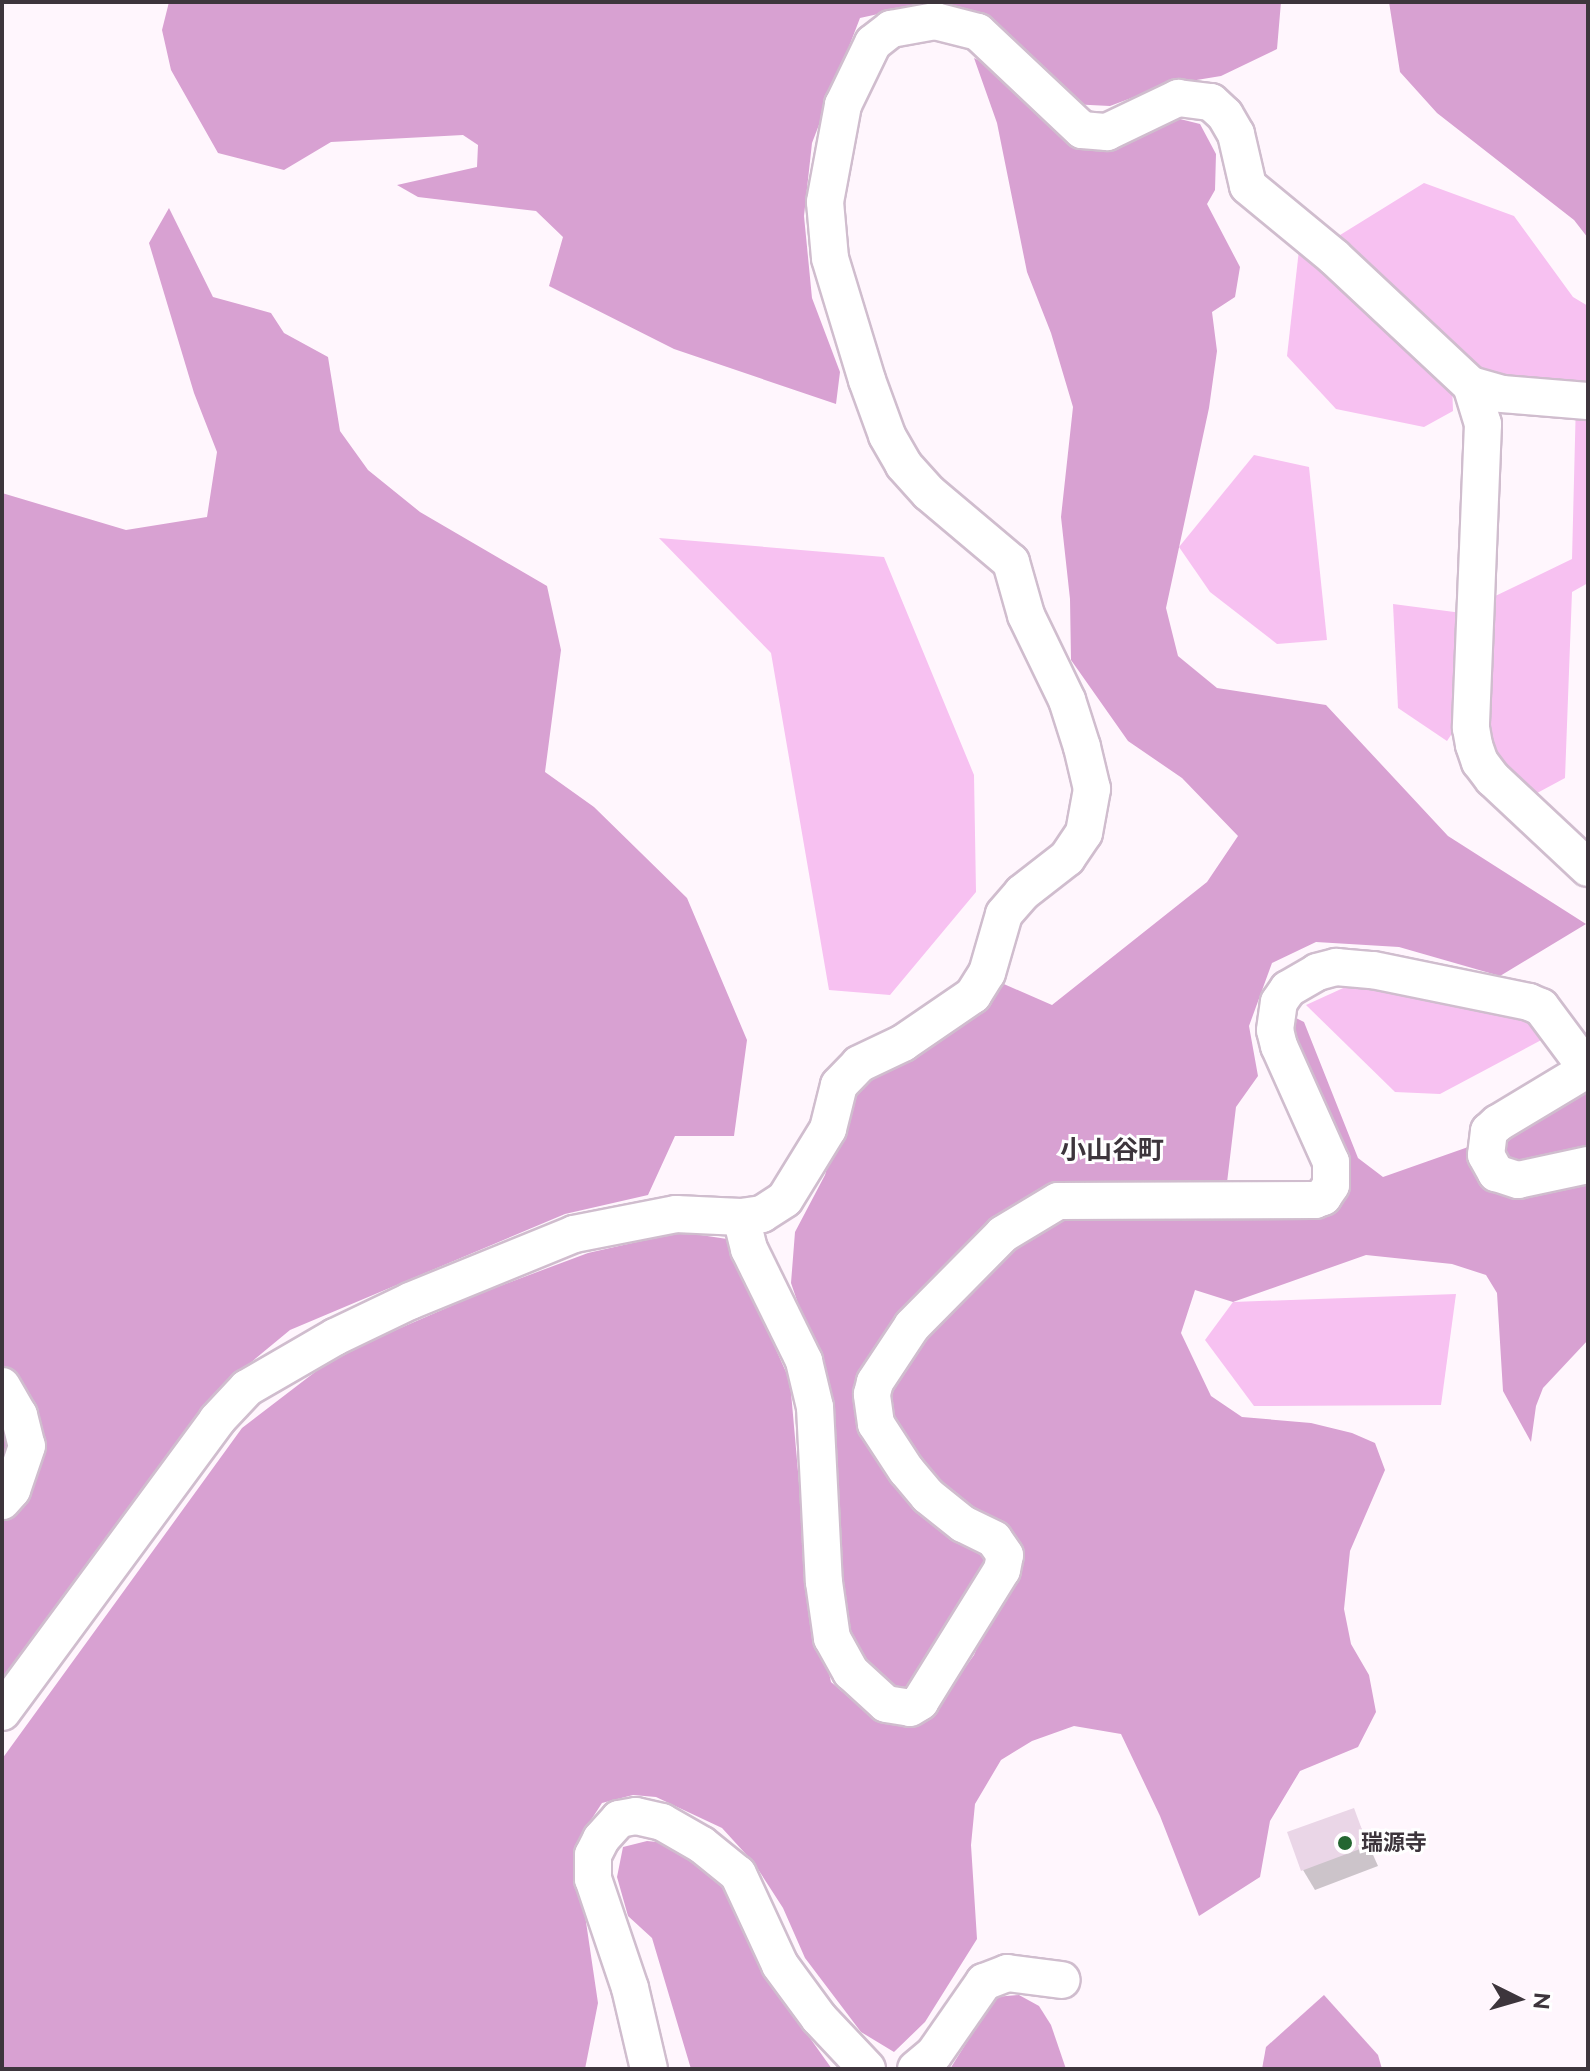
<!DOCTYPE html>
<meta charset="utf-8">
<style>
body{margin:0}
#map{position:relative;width:1590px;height:2071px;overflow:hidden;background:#fff6fd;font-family:Raleway,"Noto Sans JP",sans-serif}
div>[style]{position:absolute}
.green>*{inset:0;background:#f7c1f1}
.forest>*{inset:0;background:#d8a1d2}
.shadow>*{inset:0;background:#0003}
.building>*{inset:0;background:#ead6e7}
.roads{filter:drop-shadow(2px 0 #d0bdce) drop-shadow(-2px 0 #d0bdce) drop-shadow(0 2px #d0bdce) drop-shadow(0 -2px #d0bdce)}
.minor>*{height:36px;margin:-18px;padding:0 18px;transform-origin:18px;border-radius:18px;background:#fff}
.dots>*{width:22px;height:22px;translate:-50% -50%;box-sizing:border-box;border:4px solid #fff;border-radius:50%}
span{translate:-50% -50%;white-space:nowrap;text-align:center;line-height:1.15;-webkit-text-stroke:6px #fff;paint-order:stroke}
.poi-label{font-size:22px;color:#3d353c;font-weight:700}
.left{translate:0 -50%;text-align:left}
.quarter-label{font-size:26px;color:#3d353c;font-weight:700}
.frame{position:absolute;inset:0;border:4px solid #3d353c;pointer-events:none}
.north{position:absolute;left:1478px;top:1959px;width:80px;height:80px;-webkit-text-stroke:6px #fff;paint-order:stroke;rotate:95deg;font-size:22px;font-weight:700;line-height:32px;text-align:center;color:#3d353c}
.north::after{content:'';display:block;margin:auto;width:28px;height:36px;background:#3d353c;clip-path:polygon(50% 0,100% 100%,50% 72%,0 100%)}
</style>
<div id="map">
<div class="green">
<i style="clip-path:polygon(1424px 183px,1514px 216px,1573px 297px,1588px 306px,1588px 388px,1482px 377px,1332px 240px)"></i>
<i style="clip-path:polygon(1301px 232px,1452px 383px,1453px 411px,1424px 427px,1336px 409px,1287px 356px)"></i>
<i style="clip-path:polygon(1576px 400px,1588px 402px,1588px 583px,1572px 592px,1565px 778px,1526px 799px,1481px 735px,1489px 599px,1572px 559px)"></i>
<i style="clip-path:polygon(1254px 455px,1309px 467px,1327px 640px,1277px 644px,1210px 592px,1179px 547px)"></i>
<i style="clip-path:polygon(659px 538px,884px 557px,974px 775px,976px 892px,890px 995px,829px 990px,771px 653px)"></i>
<i style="clip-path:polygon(1393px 604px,1462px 613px,1459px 723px,1447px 741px,1398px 708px)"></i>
<i style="clip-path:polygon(1352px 984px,1528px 1011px,1545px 1038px,1440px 1094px,1395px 1092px,1306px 1005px)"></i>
<i style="clip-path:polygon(1456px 1294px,1441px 1405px,1254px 1406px,1205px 1340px,1233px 1302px)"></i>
</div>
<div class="forest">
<i style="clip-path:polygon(169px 2px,1281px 2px,1277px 49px,1221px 76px,1166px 85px,1110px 106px,1070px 104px,971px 14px,919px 5px,860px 18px,812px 143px,804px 216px,812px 298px,840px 372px,836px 404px,674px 349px,549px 286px,563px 237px,536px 211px,418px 197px,397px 185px,477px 167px,478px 145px,463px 135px,331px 142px,284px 170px,218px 153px,171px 70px,162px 30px)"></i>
<i style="clip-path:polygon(1389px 2px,1588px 2px,1588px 238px,1574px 220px,1437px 113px,1400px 72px)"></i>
<i style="clip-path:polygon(974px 58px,990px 66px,1077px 144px,1168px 116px,1200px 124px,1216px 154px,1215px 190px,1207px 204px,1240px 267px,1235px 297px,1212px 312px,1217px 351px,1209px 408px,1166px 608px,1178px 656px,1217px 688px,1326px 705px,1448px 836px,1586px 924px,1500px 976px,1399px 947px,1316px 942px,1272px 963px,1249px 1026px,1258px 1076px,1236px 1107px,1226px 1191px,1057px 1196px,866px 1392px,997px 1558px,912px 1690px,903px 1691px,877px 1678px,852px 1647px,840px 1599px,804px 1321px,791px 1283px,795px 1232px,825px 1175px,850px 1088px,982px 1011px,997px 981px,1052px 1005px,1207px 882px,1238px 836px,1182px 778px,1128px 741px,1071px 660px,1070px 599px,1061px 517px,1073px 407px,1051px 333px,1027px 272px,997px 123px)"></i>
<i style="clip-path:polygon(169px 208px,213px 297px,271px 313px,284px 333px,328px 357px,340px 431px,368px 470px,420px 512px,547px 586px,561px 650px,545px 772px,594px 807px,687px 898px,747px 1040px,734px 1136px,675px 1136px,648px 1195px,565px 1214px,290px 1330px,220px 1388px,2px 1683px,2px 493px,126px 530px,207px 517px,217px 452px,194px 393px,149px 243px)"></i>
<i style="clip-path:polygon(1290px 1015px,1304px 1022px,1358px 1158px,1383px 1177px,1471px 1146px,1483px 1172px,1588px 1171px,1588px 1340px,1543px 1388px,1536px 1406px,1531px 1442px,1503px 1391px,1497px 1293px,1486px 1275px,1452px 1264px,1366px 1255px,1233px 1302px,1195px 1290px,1181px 1333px,1211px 1396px,1242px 1417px,1311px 1423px,1352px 1433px,1375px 1443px,1385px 1470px,1350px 1551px,1344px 1609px,1351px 1644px,1369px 1675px,1376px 1712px,1358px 1747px,1300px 1771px,1270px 1821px,1260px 1877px,1199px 1916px,1160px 1816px,1121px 1734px,1074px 1726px,1032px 1741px,1001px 1760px,975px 1804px,971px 1845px,977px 1939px,925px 2022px,894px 2052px,861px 2032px,805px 1958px,783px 1908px,754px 1863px,722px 1828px,656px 1797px,633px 1795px,602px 1803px,580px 1837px,577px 1861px,598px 2003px,585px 2069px,2px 2069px,2px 1759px,242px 1428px,336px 1356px,481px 1293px,588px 1253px,681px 1232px,727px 1239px,790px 1381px,807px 1573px,831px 1682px,859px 1706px,912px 1728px,931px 1715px,974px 1655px,1008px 1575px,938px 1491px,882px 1402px,915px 1331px,1058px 1208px,1329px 1204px,1286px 1049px)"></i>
<i style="clip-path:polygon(1588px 1079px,1588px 1159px,1509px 1172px,1493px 1143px)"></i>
<i style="clip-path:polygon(647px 1841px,668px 1843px,725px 1889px,765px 1975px,832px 2069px,691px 2069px,652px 1938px,628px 1916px,617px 1877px,623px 1847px)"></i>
<i style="clip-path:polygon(1019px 1995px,1039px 2006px,1051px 2025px,1066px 2069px,950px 2069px,995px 1997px)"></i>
<i style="clip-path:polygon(1324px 1995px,1378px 2055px,1382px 2069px,1262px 2069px,1266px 2047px)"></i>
</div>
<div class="shadow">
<i style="clip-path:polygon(1353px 1810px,1378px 1866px,1315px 1890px,1303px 1870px)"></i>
</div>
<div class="building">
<i style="clip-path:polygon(1354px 1808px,1368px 1846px,1301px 1871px,1287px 1832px)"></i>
</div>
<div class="roads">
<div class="minor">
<i style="left:1471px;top:385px;width:41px;rotate:72.9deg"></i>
<i style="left:1483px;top:424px;width:304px;rotate:92.3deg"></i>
<i style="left:1471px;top:728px;width:17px;rotate:80deg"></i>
<i style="left:1474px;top:745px;width:18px;rotate:71deg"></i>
<i style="left:1480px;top:762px;width:21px;rotate:53deg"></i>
<i style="left:1493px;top:779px;width:130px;rotate:43.1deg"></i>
<i style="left:1588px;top:1069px;width:105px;rotate:149deg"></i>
<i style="left:1498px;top:1123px;width:12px;rotate:138deg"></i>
<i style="left:1489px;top:1131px;width:24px;rotate:97deg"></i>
<i style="left:1486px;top:1155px;width:21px;rotate:61deg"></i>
<i style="left:1496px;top:1173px;width:23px;rotate:18deg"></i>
<i style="left:1518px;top:1180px;width:72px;rotate:-12.1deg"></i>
<i style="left:741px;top:1217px;width:33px;rotate:76deg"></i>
<i style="left:749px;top:1249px;width:125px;rotate:63.8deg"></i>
<i style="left:804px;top:1361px;width:47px;rotate:76.6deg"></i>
<i style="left:815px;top:1407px;width:175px;rotate:87.1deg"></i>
<i style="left:824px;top:1582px;width:57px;rotate:81.9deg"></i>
<i style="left:832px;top:1638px;width:39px;rotate:61deg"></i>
<i style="left:851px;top:1672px;width:47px;rotate:42.4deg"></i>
<i style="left:886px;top:1704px;width:24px;rotate:9deg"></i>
<i style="left:910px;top:1708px;width:12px;rotate:-31deg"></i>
<i style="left:920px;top:1702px;width:155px;rotate:-58.2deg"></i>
<i style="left:1002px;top:1570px;width:15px;rotate:-79deg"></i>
<i style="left:1005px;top:1555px;width:19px;rotate:-125deg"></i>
<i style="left:994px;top:1539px;width:34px;rotate:-154deg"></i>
<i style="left:963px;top:1524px;width:45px;rotate:-141.3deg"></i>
<i style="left:928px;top:1496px;width:34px;rotate:-130deg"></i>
<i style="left:906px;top:1470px;width:55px;rotate:-123.1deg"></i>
<i style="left:876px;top:1424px;width:30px;rotate:-98deg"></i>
<i style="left:872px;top:1394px;width:12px;rotate:-76deg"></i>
<i style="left:875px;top:1382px;width:67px;rotate:-56.5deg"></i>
<i style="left:912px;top:1326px;width:129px;rotate:-45.3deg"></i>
<i style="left:1003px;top:1234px;width:64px;rotate:-31deg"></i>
<i style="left:1058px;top:1201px;width:257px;rotate:-0.2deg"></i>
<i style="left:1315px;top:1200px;width:9px;rotate:-21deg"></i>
<i style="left:1323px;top:1197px;width:14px;rotate:-56deg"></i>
<i style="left:1331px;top:1185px;width:23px;rotate:-90deg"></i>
<i style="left:1331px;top:1162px;width:127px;rotate:-114.1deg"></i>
<i style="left:1279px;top:1046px;width:16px;rotate:-104deg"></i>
<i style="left:1275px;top:1030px;width:28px;rotate:-82deg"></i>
<i style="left:1279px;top:1002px;width:16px;rotate:-55deg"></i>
<i style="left:1288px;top:989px;width:34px;rotate:-30deg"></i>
<i style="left:1317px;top:972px;width:20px;rotate:-15deg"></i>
<i style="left:1336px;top:967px;width:37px;rotate:5deg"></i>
<i style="left:1373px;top:970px;width:159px;rotate:11.6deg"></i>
<i style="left:1529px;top:1002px;width:13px;rotate:23deg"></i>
<i style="left:1541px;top:1007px;width:77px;rotate:53.4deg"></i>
<i style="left:2px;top:1386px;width:34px;rotate:60deg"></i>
<i style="left:19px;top:1415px;width:32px;rotate:76deg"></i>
<i style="left:27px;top:1446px;width:46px;rotate:108.8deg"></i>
<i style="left:12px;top:1490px;width:15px;rotate:132deg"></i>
<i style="left:2px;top:1712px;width:363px;rotate:-53.6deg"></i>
<i style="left:217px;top:1420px;width:44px;rotate:-46.8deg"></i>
<i style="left:247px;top:1388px;width:102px;rotate:-30.1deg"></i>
<i style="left:335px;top:1337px;width:83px;rotate:-25.6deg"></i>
<i style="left:410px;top:1301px;width:177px;rotate:-22.2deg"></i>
<i style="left:574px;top:1234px;width:104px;rotate:-11.1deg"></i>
<i style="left:676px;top:1214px;width:65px;rotate:2.6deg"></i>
<i style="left:741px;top:1217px;width:21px;rotate:-8deg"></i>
<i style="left:762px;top:1214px;width:27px;rotate:-33deg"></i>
<i style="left:785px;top:1199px;width:82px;rotate:-58.4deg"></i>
<i style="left:828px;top:1129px;width:45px;rotate:-76deg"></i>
<i style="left:839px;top:1085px;width:29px;rotate:-46deg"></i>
<i style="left:859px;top:1064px;width:49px;rotate:-25.5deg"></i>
<i style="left:903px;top:1043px;width:85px;rotate:-34.4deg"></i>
<i style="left:973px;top:995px;width:26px;rotate:-58deg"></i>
<i style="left:987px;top:973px;width:61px;rotate:-73.9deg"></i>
<i style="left:1004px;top:914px;width:28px;rotate:-49deg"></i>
<i style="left:1022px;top:893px;width:57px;rotate:-37.9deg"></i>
<i style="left:1067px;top:858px;width:30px;rotate:-56deg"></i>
<i style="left:1084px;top:833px;width:45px;rotate:-79.7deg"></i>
<i style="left:1092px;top:789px;width:43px;rotate:-103.4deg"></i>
<i style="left:1082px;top:747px;width:49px;rotate:-107.7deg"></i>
<i style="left:1067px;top:700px;width:94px;rotate:-115.8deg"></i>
<i style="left:1026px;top:615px;width:55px;rotate:-105.8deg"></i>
<i style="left:1011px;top:562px;width:107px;rotate:-139.9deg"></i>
<i style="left:929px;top:493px;width:38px;rotate:-132deg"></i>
<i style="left:904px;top:465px;width:34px;rotate:-120deg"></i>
<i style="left:887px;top:435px;width:59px;rotate:-110deg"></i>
<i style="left:867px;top:380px;width:127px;rotate:-106.9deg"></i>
<i style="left:830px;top:258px;width:56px;rotate:-95.1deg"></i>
<i style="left:825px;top:202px;width:99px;rotate:-79.5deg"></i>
<i style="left:843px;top:105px;width:69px;rotate:-64.2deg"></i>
<i style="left:873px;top:43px;width:23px;rotate:-38deg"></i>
<i style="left:891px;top:29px;width:45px;rotate:-10.3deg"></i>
<i style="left:935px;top:21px;width:44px;rotate:14.3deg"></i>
<i style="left:978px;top:32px;width:143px;rotate:43.3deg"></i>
<i style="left:1082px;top:130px;width:25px;rotate:5deg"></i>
<i style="left:1107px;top:132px;width:79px;rotate:-25.6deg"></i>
<i style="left:1178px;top:98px;width:33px;rotate:7deg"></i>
<i style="left:1211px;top:102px;width:19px;rotate:43deg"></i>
<i style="left:1225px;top:115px;width:22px;rotate:60deg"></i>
<i style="left:1236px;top:134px;width:53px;rotate:77deg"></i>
<i style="left:1248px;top:186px;width:112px;rotate:39.5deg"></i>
<i style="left:1334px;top:257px;width:187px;rotate:43.1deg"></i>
<i style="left:1471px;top:385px;width:32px;rotate:16deg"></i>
<i style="left:1502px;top:394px;width:86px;rotate:4.7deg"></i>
<i style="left:649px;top:2069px;width:83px;rotate:-103.2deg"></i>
<i style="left:630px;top:1988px;width:115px;rotate:-108.7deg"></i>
<i style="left:593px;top:1879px;width:24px;rotate:-90deg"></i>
<i style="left:593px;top:1855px;width:18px;rotate:-63deg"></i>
<i style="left:601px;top:1839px;width:27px;rotate:-48deg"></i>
<i style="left:619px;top:1819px;width:17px;rotate:-10deg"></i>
<i style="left:636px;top:1816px;width:27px;rotate:13deg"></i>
<i style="left:662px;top:1822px;width:46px;rotate:29.9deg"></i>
<i style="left:702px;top:1845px;width:46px;rotate:38.9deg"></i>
<i style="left:738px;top:1874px;width:100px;rotate:65.2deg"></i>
<i style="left:780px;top:1965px;width:66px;rotate:53.7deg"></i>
<i style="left:819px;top:2018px;width:70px;rotate:46.7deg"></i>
<i style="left:916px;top:2069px;width:23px;rotate:-40deg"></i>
<i style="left:934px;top:2054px;width:88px;rotate:-55.2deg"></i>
<i style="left:984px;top:1982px;width:25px;rotate:-21deg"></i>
<i style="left:1007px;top:1973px;width:55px;rotate:7.3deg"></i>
</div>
</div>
<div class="dots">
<i style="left:1345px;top:1843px;background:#246631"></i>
</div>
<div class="poi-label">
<span class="left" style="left:1361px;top:1843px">瑞源寺</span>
</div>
<div class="quarter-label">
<span style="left:1112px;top:1151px">小山谷町</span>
</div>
<div class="frame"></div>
<div class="north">N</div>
</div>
